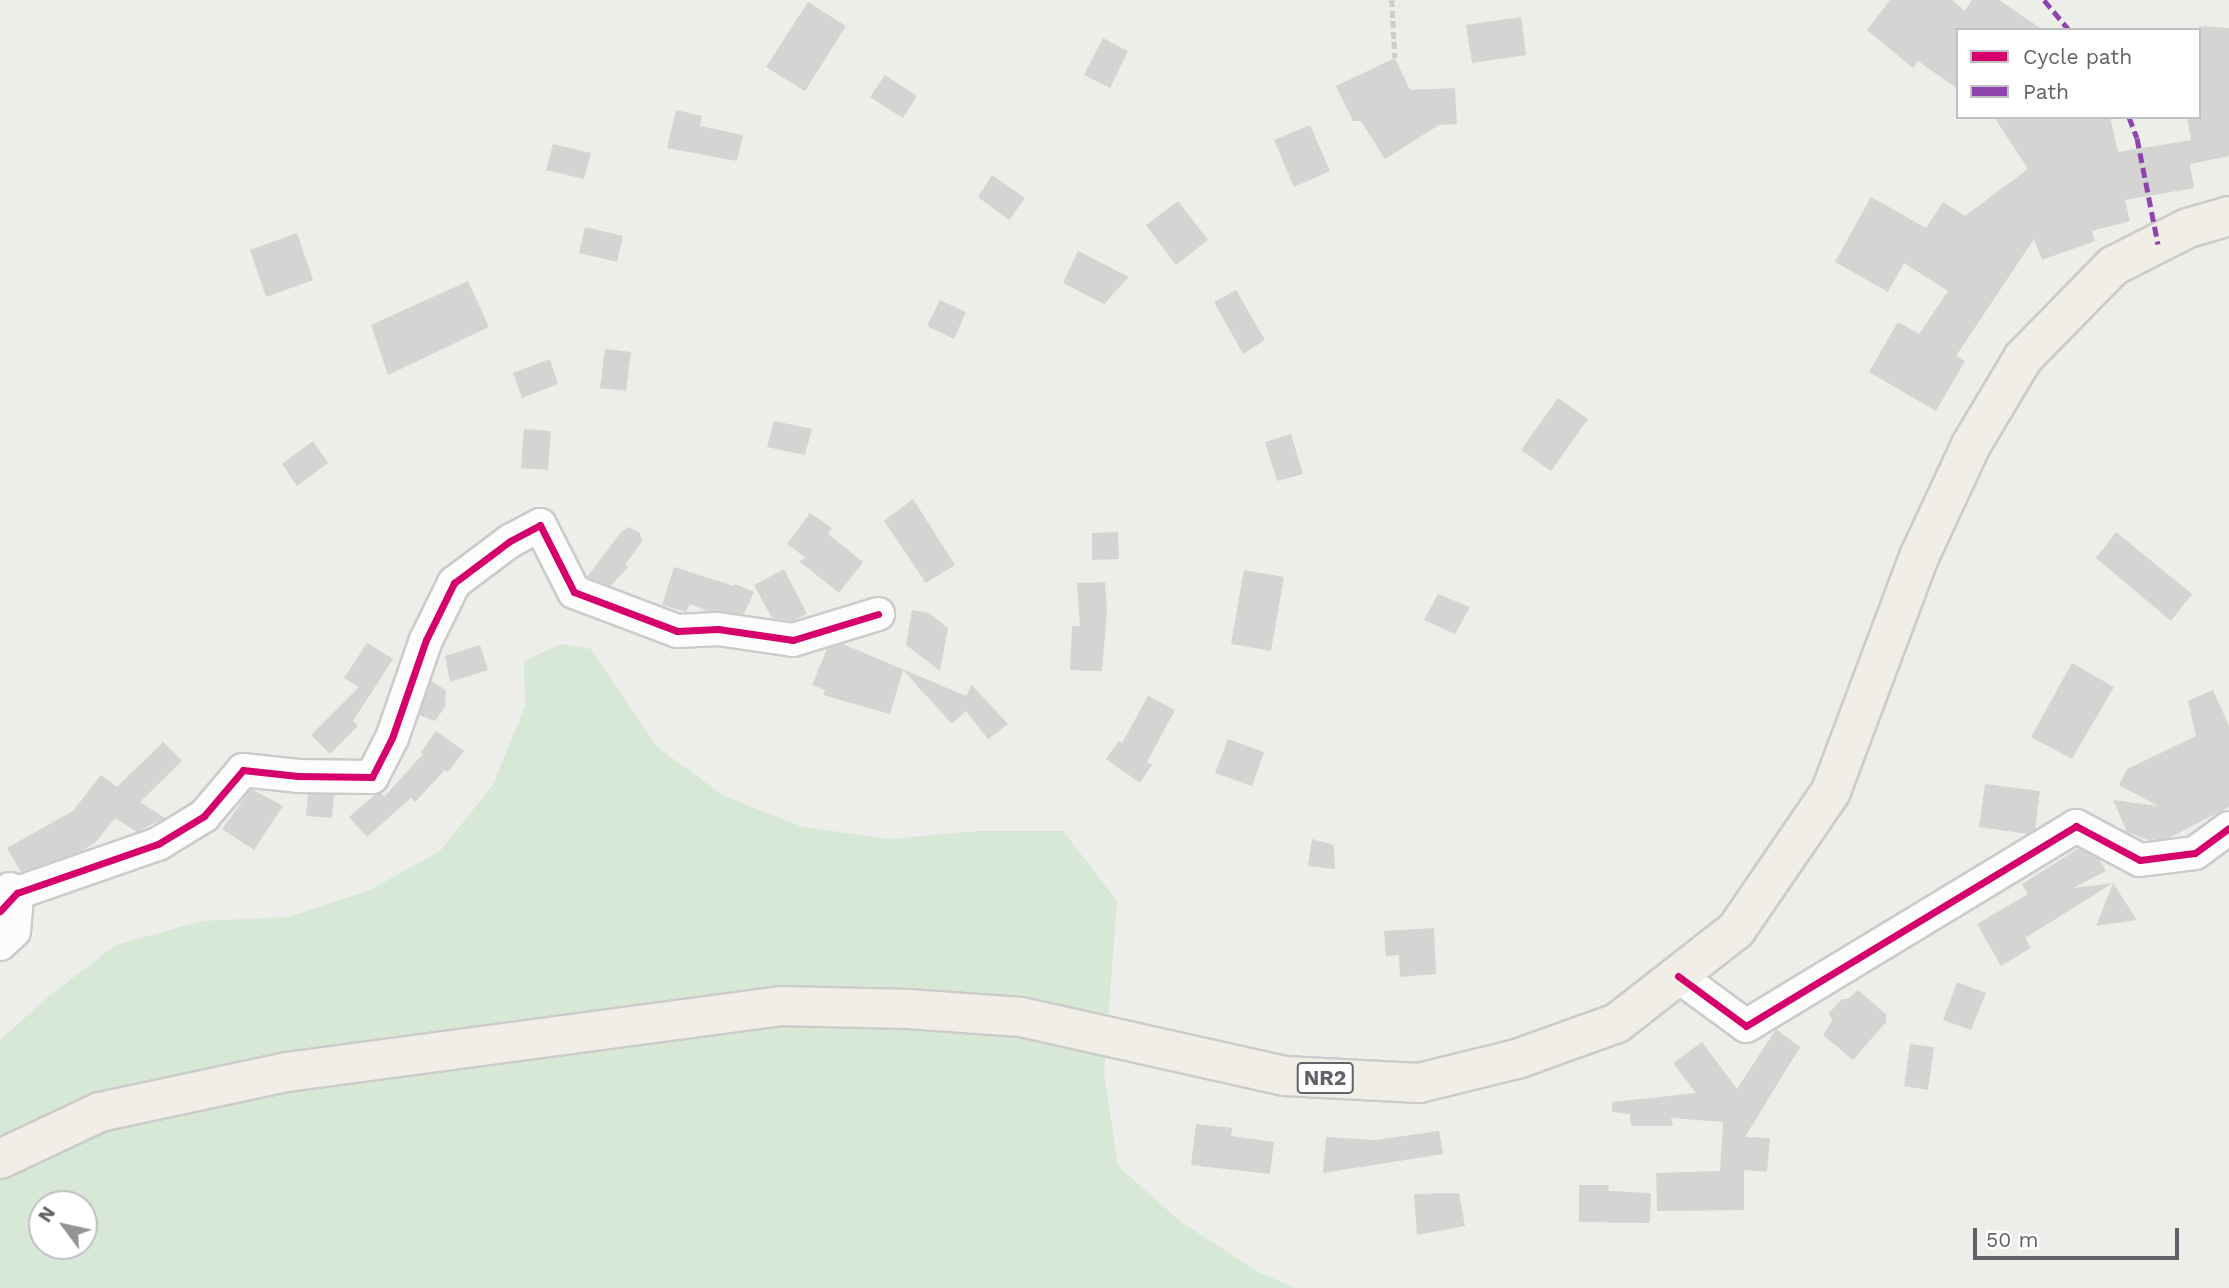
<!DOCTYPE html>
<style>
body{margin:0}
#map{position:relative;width:2229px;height:1288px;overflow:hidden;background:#edede9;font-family:"Work Sans",sans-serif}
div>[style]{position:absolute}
.green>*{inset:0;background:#d8e8d6}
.building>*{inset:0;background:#d4d4d2}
.path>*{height:4.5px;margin-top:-2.25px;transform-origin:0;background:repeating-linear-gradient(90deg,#cacecb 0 7px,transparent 0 10.5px)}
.roads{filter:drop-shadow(2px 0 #cbcbca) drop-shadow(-2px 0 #cbcbca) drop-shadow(0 2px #cbcbca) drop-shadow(0 -2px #cbcbca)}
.minor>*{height:32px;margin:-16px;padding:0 16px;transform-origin:16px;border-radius:16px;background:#fcfcfc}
.trunk>*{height:38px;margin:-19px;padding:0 19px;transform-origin:19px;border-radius:19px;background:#f0eee6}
.quiet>*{height:5px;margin-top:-2.5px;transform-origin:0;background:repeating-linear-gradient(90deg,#8e44ad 0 10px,transparent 0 15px)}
.cycleway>*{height:7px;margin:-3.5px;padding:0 3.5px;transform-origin:3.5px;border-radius:3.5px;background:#d6006c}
span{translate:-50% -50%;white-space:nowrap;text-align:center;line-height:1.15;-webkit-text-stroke:7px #fff;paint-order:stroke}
.shield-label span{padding:2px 5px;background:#fff;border:2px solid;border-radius:5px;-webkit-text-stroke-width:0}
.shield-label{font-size:21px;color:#5f6266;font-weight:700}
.legend{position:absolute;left:1956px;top:28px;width:245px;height:91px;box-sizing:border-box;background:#fff;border:2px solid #bfc0c2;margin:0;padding:9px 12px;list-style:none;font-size:21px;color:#5f6266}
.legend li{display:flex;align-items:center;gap:14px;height:35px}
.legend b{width:35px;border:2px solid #bfc0c2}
.north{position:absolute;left:28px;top:1190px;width:70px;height:70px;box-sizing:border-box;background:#fff;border:2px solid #bfc0c2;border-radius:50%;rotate:303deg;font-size:19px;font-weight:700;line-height:28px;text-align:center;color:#5f6266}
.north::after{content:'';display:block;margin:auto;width:24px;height:32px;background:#919394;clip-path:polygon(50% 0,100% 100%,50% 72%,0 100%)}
.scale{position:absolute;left:1973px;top:1228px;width:206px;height:32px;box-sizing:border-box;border:4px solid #5f6266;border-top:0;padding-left:9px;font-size:21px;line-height:24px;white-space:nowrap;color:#5f6266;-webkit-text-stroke:5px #fff;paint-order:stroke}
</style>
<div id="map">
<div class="green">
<i style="clip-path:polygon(evenodd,560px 644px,591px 649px,657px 747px,724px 796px,803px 827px,890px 839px,979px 831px,1063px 831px,1117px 901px,1104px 1073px,1118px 1166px,1181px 1222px,1258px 1272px,1295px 1288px,0 1288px,0 1040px,49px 996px,116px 945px,202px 921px,288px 917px,370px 890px,440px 851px,493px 785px,525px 706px,524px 661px,560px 644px,42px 1204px,84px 1204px,84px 1246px,42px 1246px,42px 1204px)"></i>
</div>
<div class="building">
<i style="clip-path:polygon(1890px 0,1952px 0,1965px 11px,1972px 0,1999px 0,2043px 30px,1958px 30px,1958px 89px,1918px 61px,1913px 68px,1867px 30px)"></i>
<i style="clip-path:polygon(808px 2px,846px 26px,805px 91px,766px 67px)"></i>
<i style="clip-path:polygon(1521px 17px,1526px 55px,1472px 63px,1466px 25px)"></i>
<i style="clip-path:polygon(2199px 26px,2229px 28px,2229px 156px,2190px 164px,2194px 188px,2125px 200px,2130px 221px,2092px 231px,2095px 241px,2042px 260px,2034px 239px,1956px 356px,1965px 361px,1936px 411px,1869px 372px,1898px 322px,1919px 334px,1948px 291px,1904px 263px,1888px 292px,1835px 262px,1871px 197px,1926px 228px,1943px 202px,1965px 216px,2028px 169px,1994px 117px,2110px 117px,2118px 152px,2191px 140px,2187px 117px,2199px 117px)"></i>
<i style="clip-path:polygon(1103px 38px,1128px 51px,1110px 88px,1084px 75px)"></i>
<i style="clip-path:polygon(1395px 58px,1410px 90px,1455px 88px,1457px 124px,1439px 125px,1385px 159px,1361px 121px,1353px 121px,1336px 86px)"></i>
<i style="clip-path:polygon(885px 75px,917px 96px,903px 118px,870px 97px)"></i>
<i style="clip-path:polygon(676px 110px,702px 116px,700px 126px,743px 135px,737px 161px,667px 148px)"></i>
<i style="clip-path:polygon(1310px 125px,1330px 171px,1294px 187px,1274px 140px)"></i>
<i style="clip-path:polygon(553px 144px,591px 153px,584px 179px,546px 170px)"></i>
<i style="clip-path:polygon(992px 175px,1025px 198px,1009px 220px,978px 197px)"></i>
<i style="clip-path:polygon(1178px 201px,1208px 240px,1176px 265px,1146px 225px)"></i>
<i style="clip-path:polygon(585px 227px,623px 236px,617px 262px,579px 253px)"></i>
<i style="clip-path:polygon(297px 233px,313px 280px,266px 297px,250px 250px)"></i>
<i style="clip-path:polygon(1078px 251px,1129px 277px,1104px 304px,1063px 283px)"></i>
<i style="clip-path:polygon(468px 281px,489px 327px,388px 375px,371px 325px)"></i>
<i style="clip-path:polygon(1236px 290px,1265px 340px,1243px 354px,1214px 302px)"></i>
<i style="clip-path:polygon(940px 300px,966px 312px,954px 339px,927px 326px)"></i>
<i style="clip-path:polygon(605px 349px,631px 352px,626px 391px,600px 388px)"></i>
<i style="clip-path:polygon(550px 359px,558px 384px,522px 398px,513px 373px)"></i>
<i style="clip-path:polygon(1558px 398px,1588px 419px,1551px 471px,1521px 450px)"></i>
<i style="clip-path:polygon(774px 421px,812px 429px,805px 455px,767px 447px)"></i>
<i style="clip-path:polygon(524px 429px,551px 431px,548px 470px,521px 468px)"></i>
<i style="clip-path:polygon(1291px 434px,1303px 474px,1277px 481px,1265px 442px)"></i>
<i style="clip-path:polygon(313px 441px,328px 463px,297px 486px,282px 464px)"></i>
<i style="clip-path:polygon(913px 499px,955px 565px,926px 583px,884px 521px)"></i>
<i style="clip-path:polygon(810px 513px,832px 528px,828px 534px,863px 562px,839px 593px,799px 561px,806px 558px,787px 544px)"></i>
<i style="clip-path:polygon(629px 527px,640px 533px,642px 541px,625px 565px,628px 567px,611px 586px,587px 577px,622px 531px)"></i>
<i style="clip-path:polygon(1118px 532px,1119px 559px,1092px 560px,1092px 533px)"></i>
<i style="clip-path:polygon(2116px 532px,2192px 594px,2171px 621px,2096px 558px)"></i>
<i style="clip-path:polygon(674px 567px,734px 586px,735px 584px,754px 592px,744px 614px,707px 611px,690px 604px,686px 612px,662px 605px)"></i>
<i style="clip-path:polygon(784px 569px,807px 614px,792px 621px,772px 618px,754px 585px)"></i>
<i style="clip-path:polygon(1244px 570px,1284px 577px,1271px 651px,1231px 644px)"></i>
<i style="clip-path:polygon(1105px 582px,1107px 612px,1102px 671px,1070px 670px,1072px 626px,1080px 626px,1077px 583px)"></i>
<i style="clip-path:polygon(1438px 594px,1470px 607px,1455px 634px,1424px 620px)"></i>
<i style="clip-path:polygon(912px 610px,929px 613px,948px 628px,940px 671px,906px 645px)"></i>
<i style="clip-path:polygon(367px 643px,393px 659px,353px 721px,358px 726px,330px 754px,311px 735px,359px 687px,344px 678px)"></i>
<i style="clip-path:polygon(843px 644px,966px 696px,972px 685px,1008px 724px,988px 739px,966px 711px,952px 724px,903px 670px,890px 714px,823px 695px,825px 690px,812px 685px,827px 649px)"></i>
<i style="clip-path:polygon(480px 645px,488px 670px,450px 682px,445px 656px)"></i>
<i style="clip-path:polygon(2072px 663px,2114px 687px,2072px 759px,2031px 737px)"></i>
<i style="clip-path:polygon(431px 681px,446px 690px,445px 707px,435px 721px,419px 715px)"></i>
<i style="clip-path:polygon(2213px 690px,2229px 726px,2229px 807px,2169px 838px,2148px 840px,2127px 832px,2113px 800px,2158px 806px,2119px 785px,2127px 769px,2196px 736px,2188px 701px)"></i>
<i style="clip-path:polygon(1148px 696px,1175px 710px,1147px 762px,1152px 765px,1140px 783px,1106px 759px,1119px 741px,1122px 743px)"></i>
<i style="clip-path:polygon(436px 731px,464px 751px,448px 772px,445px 770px,415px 802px,411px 798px,367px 837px,349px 817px,376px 794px,381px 793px,384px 797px,423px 754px,421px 752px)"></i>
<i style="clip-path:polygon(1228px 739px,1264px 752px,1252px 786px,1215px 773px)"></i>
<i style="clip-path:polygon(163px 742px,182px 761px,140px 802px,165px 818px,137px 832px,115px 818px,96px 842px,80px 852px,21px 872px,7px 848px,73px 811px,101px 775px,117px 787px)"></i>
<i style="clip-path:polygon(1985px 784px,2040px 791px,2035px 829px,2028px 834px,1979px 827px)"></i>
<i style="clip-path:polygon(251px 789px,283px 806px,254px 850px,222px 829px)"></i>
<i style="clip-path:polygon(308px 794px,334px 795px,332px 818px,306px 816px)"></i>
<i style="clip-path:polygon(1312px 839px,1334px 845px,1335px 869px,1308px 866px)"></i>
<i style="clip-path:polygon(2079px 848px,2098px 858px,2106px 871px,2073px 888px,2113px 883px,2025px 938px,2031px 948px,2001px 966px,1977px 924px,2028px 894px,2022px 884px)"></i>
<i style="clip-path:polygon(2113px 883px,2137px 920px,2096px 926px)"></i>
<i style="clip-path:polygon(1434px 928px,1436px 974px,1400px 977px,1399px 955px,1386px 956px,1384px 931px)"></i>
<i style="clip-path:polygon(1957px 982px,1986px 993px,1971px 1030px,1943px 1020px)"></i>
<i style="clip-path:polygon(1858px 990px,1886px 1014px,1886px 1022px,1853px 1060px,1823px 1035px,1832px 1021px,1829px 1013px,1842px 999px,1848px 999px)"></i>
<i style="clip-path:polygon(1776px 1029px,1800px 1047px,1745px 1137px,1770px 1138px,1767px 1172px,1744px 1170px,1744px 1210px,1657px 1211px,1656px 1173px,1720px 1171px,1723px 1122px,1671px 1118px,1673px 1126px,1631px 1126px,1630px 1114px,1612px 1112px,1612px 1102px,1696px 1093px,1673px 1063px,1702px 1042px,1737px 1089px)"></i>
<i style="clip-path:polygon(1910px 1044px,1934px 1047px,1928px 1090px,1904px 1086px)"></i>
<i style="clip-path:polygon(1196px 1124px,1232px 1128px,1231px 1136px,1274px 1142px,1270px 1174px,1191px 1165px)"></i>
<i style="clip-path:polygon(1439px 1131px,1443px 1154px,1323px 1173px,1326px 1137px,1375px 1140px)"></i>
<i style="clip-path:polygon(1579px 1185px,1609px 1185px,1608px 1191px,1651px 1193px,1650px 1223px,1579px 1222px)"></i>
<i style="clip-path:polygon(1459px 1193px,1465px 1226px,1417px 1235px,1414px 1194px)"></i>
</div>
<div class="path">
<i style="left:1392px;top:0;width:58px;rotate:87deg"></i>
</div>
<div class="roads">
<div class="minor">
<i style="left:0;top:911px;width:25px;rotate:-47deg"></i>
<i style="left:17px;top:893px;width:149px;rotate:-19.2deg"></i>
<i style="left:158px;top:844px;width:54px;rotate:-31.3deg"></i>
<i style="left:204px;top:816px;width:60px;rotate:-49.7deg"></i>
<i style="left:243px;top:770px;width:55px;rotate:6.2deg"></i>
<i style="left:298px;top:776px;width:74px;rotate:0.8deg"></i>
<i style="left:372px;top:777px;width:44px;rotate:-62.9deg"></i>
<i style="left:392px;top:738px;width:104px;rotate:-70.9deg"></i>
<i style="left:426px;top:640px;width:64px;rotate:-63.8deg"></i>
<i style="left:454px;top:583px;width:70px;rotate:-36.9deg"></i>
<i style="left:510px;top:541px;width:34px;rotate:-28deg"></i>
<i style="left:540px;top:525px;width:75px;rotate:63.1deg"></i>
<i style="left:574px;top:592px;width:110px;rotate:20.7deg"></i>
<i style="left:677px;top:631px;width:41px;rotate:-2.8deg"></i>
<i style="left:718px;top:629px;width:76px;rotate:8.3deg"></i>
<i style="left:793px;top:640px;width:89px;rotate:-17deg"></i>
<i style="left:0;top:944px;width:19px;rotate:-43deg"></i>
<i style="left:14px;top:931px;width:38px;rotate:-85deg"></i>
<i style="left:17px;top:893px;width:8px;rotate:-150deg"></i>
<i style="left:1678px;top:976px;width:84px;rotate:36.3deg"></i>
<i style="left:1746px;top:1026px;width:386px;rotate:-31.2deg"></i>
<i style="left:2076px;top:826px;width:72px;rotate:28deg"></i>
<i style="left:2140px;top:860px;width:55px;rotate:-7.3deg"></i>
<i style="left:2195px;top:853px;width:42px;rotate:-36.3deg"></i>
</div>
<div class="trunk">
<i style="left:0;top:1159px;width:110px;rotate:-25.2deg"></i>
<i style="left:100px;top:1112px;width:191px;rotate:-12.1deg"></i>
<i style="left:287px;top:1072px;width:497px;rotate:-7.6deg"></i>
<i style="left:780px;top:1006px;width:129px;rotate:1.3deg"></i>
<i style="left:909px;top:1009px;width:112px;rotate:4.1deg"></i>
<i style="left:1021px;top:1017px;width:271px;rotate:12.6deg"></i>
<i style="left:1285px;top:1076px;width:134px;rotate:3deg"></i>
<i style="left:1419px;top:1083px;width:101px;rotate:-13.8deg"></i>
<i style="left:1517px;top:1059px;width:106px;rotate:-19.8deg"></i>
<i style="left:1617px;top:1023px;width:151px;rotate:-38deg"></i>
<i style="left:1736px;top:930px;width:168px;rotate:-55.6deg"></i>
<i style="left:1831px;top:791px;width:250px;rotate:-69.4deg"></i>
<i style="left:1919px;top:557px;width:123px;rotate:-65.1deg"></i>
<i style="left:1971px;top:445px;width:101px;rotate:-59.1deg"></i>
<i style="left:2023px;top:358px;width:129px;rotate:-45.6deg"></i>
<i style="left:2113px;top:266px;width:84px;rotate:-26.9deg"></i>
<i style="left:2188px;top:228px;width:43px;rotate:-16.3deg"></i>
</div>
</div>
<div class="quiet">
<i style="left:2044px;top:0;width:39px;rotate:50deg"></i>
<i style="left:2129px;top:117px;width:22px;rotate:69deg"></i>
<i style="left:2137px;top:138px;width:108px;rotate:78.8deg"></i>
</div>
<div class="cycleway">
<i style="left:0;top:911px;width:25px;rotate:-47deg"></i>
<i style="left:17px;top:893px;width:149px;rotate:-19.2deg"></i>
<i style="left:158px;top:844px;width:54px;rotate:-31.3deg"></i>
<i style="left:204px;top:816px;width:60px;rotate:-49.7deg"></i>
<i style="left:243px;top:770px;width:55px;rotate:6.2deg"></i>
<i style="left:298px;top:776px;width:74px;rotate:0.8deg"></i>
<i style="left:372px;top:777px;width:44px;rotate:-62.9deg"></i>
<i style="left:392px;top:738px;width:104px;rotate:-70.9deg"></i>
<i style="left:426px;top:640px;width:64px;rotate:-63.8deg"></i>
<i style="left:454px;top:583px;width:70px;rotate:-36.9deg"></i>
<i style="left:510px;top:541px;width:34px;rotate:-28deg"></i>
<i style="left:540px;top:525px;width:75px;rotate:63.1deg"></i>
<i style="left:574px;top:592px;width:110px;rotate:20.7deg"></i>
<i style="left:677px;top:631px;width:41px;rotate:-2.8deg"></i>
<i style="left:718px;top:629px;width:76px;rotate:8.3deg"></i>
<i style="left:793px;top:640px;width:89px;rotate:-17deg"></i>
<i style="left:1678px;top:976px;width:84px;rotate:36.3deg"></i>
<i style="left:1746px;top:1026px;width:386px;rotate:-31.2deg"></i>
<i style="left:2076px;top:826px;width:72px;rotate:28deg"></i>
<i style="left:2140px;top:860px;width:55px;rotate:-7.3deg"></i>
<i style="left:2195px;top:853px;width:42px;rotate:-36.3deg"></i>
</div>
<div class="shield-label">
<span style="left:1325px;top:1078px">NR2</span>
</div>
<ul class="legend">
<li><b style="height:9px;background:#d6006c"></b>Cycle path</li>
<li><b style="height:9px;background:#8e44ad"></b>Path</li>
</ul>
<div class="north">N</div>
<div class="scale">50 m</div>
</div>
